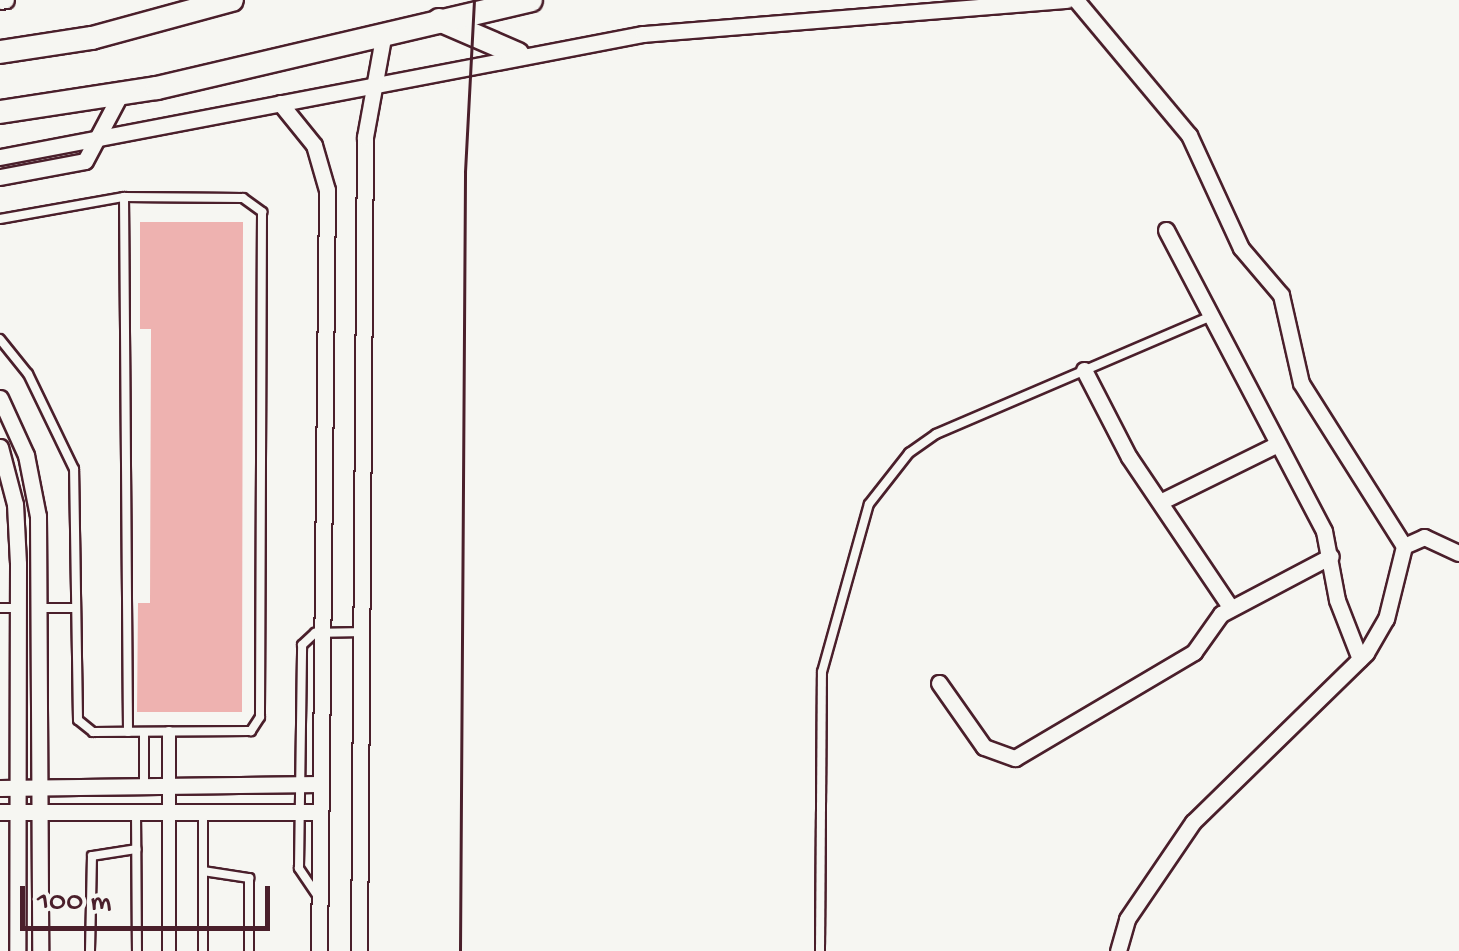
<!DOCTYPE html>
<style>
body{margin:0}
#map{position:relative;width:1459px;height:951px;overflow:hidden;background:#f6f6f2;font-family:"Gochi Hand",sans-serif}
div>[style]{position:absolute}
.building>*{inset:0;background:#eeb2b0}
.roads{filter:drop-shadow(2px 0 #4a1f2b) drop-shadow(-2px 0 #4a1f2b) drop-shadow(0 2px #4a1f2b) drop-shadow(0 -2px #4a1f2b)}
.service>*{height:8px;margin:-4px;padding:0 4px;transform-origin:4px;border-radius:4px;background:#f6f6f2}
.pedestrian>*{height:12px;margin:-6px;padding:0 6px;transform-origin:6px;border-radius:6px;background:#f6f6f2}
.minor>*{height:15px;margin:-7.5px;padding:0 7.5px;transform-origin:7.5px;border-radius:7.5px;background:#f6f6f2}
.secondary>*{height:22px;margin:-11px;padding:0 11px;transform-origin:11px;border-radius:11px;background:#f6f6f2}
.tram>*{height:2.5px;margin:-1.25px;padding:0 1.25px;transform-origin:1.25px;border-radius:1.25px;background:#4a1f2b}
span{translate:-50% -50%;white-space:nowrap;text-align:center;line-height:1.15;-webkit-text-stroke:8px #f6f6f2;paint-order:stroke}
.scale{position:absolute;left:20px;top:886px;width:250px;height:45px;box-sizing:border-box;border:5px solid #4a1f2b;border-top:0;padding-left:12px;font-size:30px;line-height:35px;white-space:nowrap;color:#4a1f2b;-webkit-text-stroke:8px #f6f6f2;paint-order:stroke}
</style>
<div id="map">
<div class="building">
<i style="clip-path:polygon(140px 222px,243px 222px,242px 712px,137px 712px,138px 603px,150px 603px,151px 329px,140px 329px)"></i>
</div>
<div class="roads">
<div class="service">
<i style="left:124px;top:197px;width:535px;rotate:89.57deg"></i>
<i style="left:0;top:219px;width:126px;rotate:-10.1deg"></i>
<i style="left:124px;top:197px;width:119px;rotate:0.5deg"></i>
<i style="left:243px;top:198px;width:24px;rotate:36deg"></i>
<i style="left:262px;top:212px;width:505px;rotate:90.23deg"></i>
<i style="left:260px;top:717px;width:17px;rotate:123deg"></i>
<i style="left:251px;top:731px;width:158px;rotate:179.6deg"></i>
<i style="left:93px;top:732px;width:19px;rotate:-141deg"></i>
<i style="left:78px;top:720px;width:251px;rotate:-90.9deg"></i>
<i style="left:74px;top:469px;width:106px;rotate:-115.8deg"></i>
<i style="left:28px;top:374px;width:45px;rotate:-128.7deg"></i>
<i style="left:0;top:608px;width:18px"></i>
<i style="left:40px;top:608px;width:35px"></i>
<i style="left:144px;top:732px;width:54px;rotate:90deg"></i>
<i style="left:136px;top:812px;width:139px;rotate:89.6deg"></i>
<i style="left:203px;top:812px;width:139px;rotate:90deg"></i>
<i style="left:203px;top:871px;width:47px;rotate:8.7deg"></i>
<i style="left:249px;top:878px;width:73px;rotate:90deg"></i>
<i style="left:319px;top:898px;width:36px;rotate:-124deg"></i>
<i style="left:299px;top:868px;width:223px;rotate:-89.2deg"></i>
<i style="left:302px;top:645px;width:18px;rotate:-43deg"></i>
<i style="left:315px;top:633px;width:46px;rotate:-1.2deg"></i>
<i style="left:90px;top:951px;width:95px;rotate:-88.8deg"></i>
<i style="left:92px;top:856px;width:45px;rotate:-9deg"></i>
<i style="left:820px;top:951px;width:279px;rotate:-89.6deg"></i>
<i style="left:822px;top:672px;width:174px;rotate:-74.4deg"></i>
<i style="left:869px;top:504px;width:65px;rotate:-51.9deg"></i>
<i style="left:909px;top:453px;width:33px;rotate:-35deg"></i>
<i style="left:936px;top:434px;width:299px;rotate:-23.2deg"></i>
</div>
<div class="pedestrian">
<i style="left:169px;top:951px;width:218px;rotate:-90deg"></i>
</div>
<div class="minor">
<i style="left:1076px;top:0;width:176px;rotate:50.1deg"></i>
<i style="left:1189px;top:135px;width:124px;rotate:65.3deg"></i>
<i style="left:1241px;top:248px;width:62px;rotate:49.6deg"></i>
<i style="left:1281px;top:295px;width:90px;rotate:77.2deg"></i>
<i style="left:1301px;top:383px;width:193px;rotate:57.7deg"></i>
<i style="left:0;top:1px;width:6px;rotate:-9deg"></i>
<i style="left:280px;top:103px;width:54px;rotate:51deg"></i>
<i style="left:314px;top:145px;width:47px;rotate:73.9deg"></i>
<i style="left:327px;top:190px;width:761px;rotate:90.6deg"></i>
<i style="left:0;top:157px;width:655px;rotate:-10.83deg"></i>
<i style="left:643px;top:34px;width:425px;rotate:-4.6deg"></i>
<i style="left:0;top:177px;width:86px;rotate:-10.7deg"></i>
<i style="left:85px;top:161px;width:75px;rotate:-62.1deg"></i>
<i style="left:1166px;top:230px;width:340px;rotate:62.3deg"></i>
<i style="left:1324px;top:531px;width:70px;rotate:79.3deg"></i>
<i style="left:1337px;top:600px;width:63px;rotate:68.7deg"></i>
<i style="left:1084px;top:370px;width:98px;rotate:62.7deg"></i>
<i style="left:1129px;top:457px;width:182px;rotate:56deg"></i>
<i style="left:0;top:398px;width:63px;rotate:65.5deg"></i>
<i style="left:26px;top:455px;width:62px;rotate:78.9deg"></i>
<i style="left:38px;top:516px;width:435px;rotate:89.7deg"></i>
<i style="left:0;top:447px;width:59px;rotate:75.3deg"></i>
<i style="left:15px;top:504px;width:60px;rotate:87.1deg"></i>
<i style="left:18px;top:564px;width:387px;rotate:90.1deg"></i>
<i style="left:1162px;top:501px;width:129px;rotate:-26.2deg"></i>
<i style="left:939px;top:683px;width:78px;rotate:54.9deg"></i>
<i style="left:984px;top:747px;width:33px;rotate:20deg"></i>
<i style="left:1015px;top:758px;width:208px;rotate:-30.6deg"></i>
<i style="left:1194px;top:652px;width:47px;rotate:-54.6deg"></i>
<i style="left:1221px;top:614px;width:124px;rotate:-27.8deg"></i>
<i style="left:0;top:788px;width:319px;rotate:-0.7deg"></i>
<i style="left:0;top:812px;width:319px"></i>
<i style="left:359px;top:951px;width:814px;rotate:-89.58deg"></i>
<i style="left:365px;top:137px;width:107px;rotate:-79.7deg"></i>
<i style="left:1118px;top:951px;width:33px;rotate:-74deg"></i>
<i style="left:1127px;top:919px;width:117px;rotate:-55.8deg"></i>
<i style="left:1193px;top:822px;width:242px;rotate:-44.3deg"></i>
<i style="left:1366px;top:653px;width:39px;rotate:-60deg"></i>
<i style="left:1386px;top:619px;width:75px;rotate:-76.1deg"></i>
<i style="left:1404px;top:546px;width:22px;rotate:-24deg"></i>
<i style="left:1424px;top:537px;width:38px;rotate:25deg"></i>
</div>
<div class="secondary">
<i style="left:439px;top:20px;width:86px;rotate:23.3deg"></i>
<i style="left:0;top:52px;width:93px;rotate:-8.7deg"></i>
<i style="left:92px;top:38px;width:145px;rotate:-15.2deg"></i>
<i style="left:0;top:112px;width:159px;rotate:-8.7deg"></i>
<i style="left:157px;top:88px;width:384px;rotate:-13.2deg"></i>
</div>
</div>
<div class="tram">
<i style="left:460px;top:951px;width:779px;rotate:-89.63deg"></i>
<i style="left:465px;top:172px;width:172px;rotate:-87deg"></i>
</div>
<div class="scale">100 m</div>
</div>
